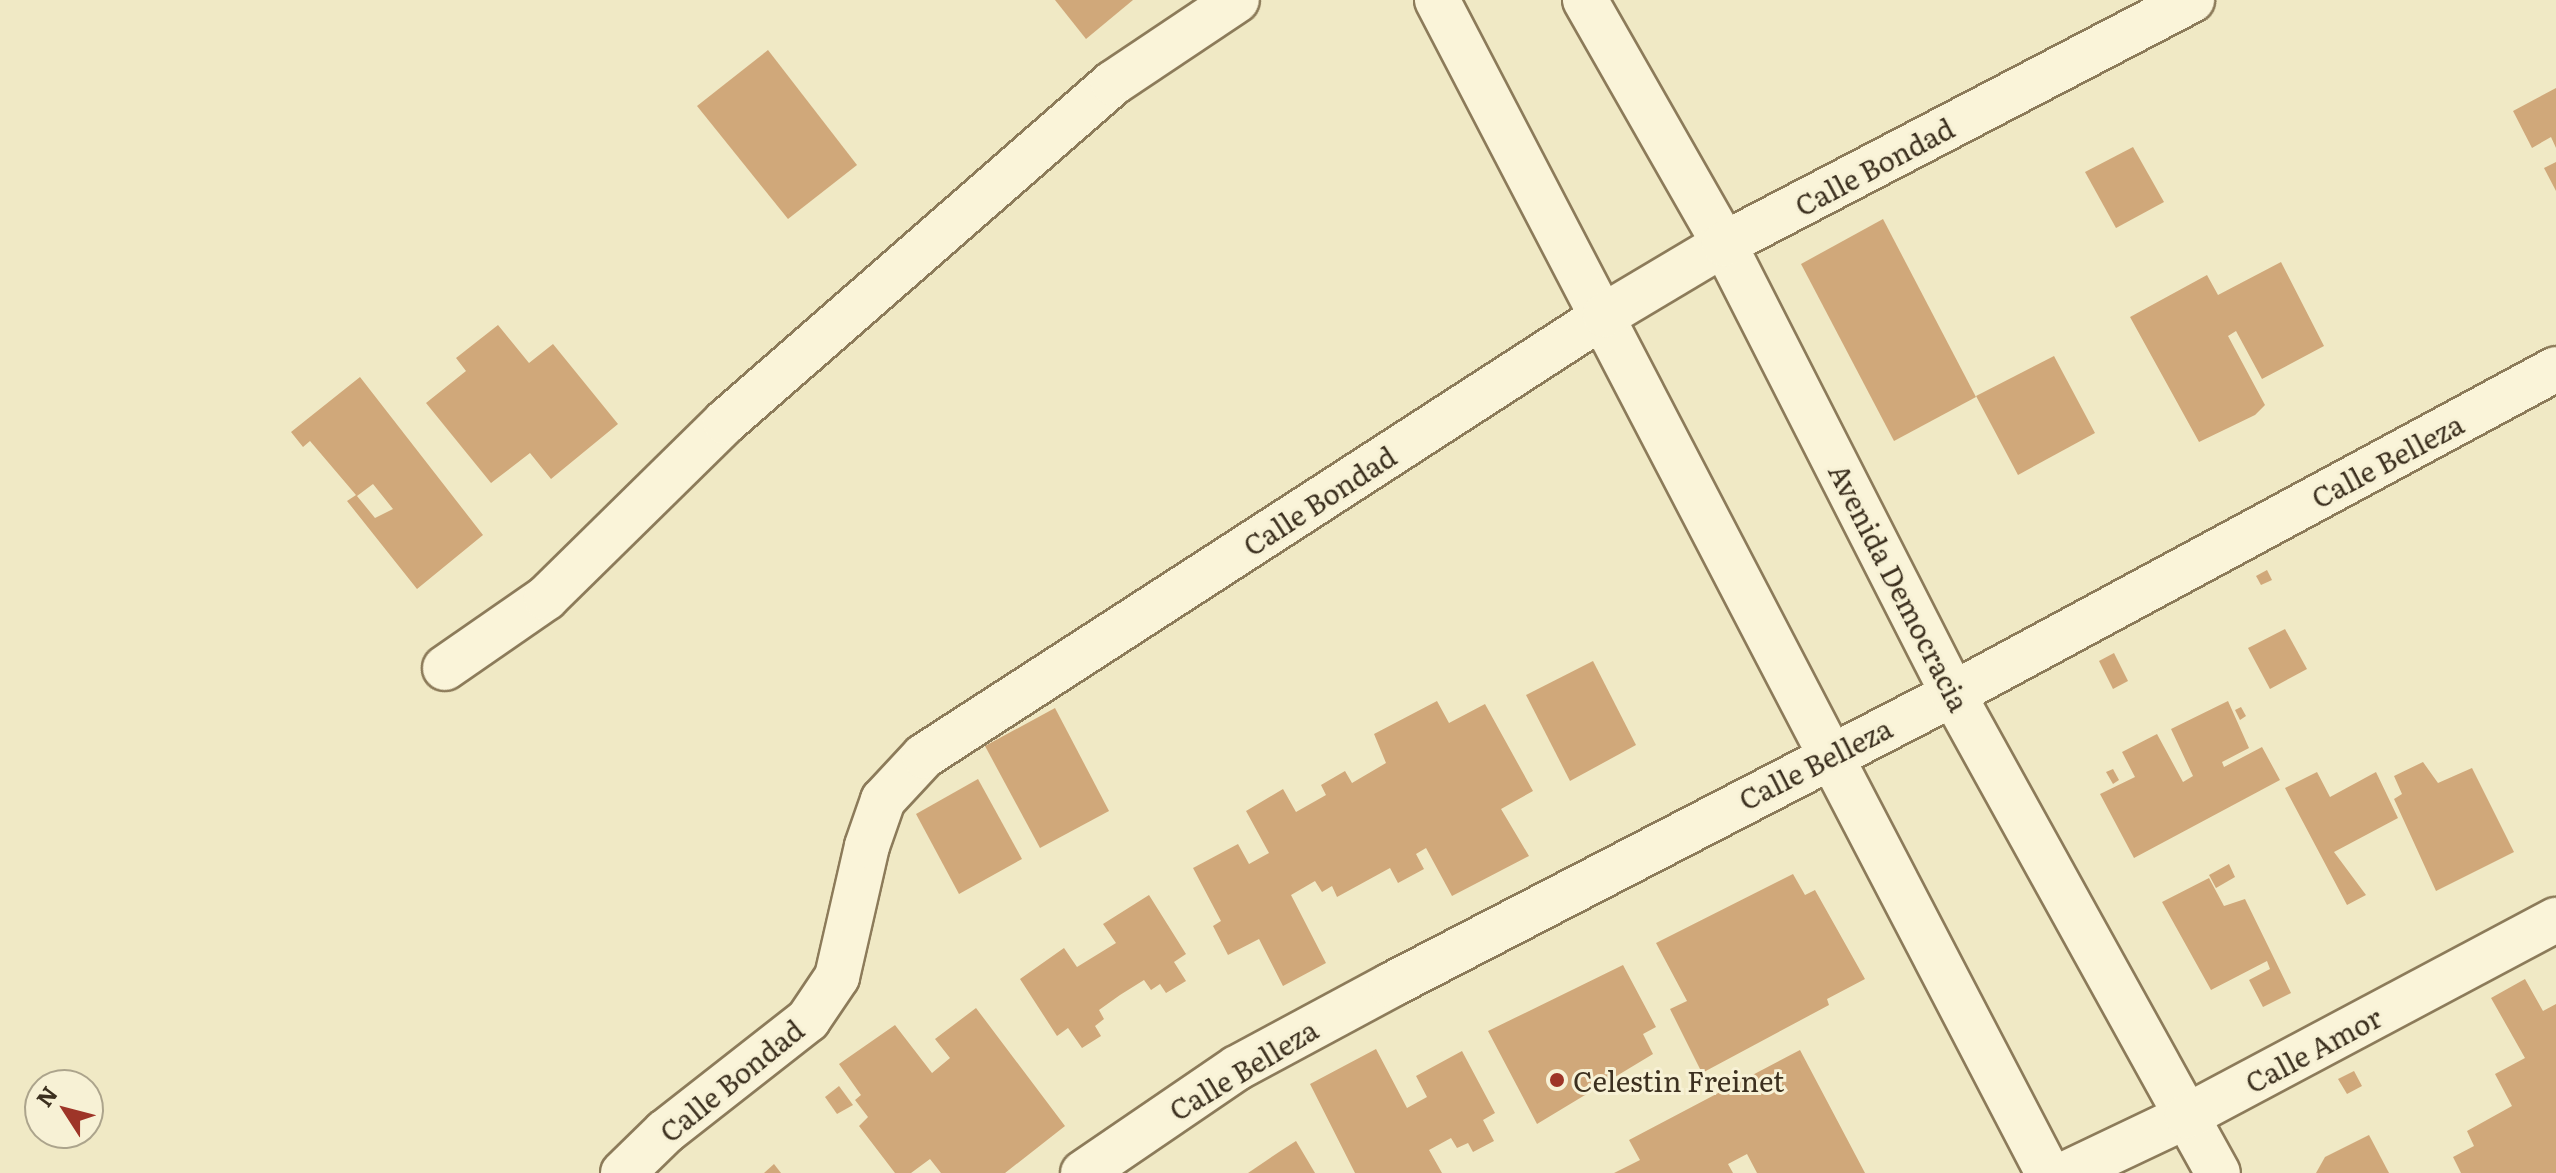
<!DOCTYPE html>
<style>
body{margin:0}
#map{position:relative;width:2556px;height:1173px;overflow:hidden;background:#f0e9c5;font-family:Literata,serif}
div>[style]{position:absolute}
.building>*{inset:0;background:#d0a87a}
.roads{filter:drop-shadow(2px 0 #8c7b5a) drop-shadow(-2px 0 #8c7b5a) drop-shadow(0 2px #8c7b5a) drop-shadow(0 -2px #8c7b5a)}
.minor>*{height:44px;margin:-22px;padding:0 22px;transform-origin:22px;border-radius:22px;background:#faf4d9}
.dots>*{width:22px;height:22px;translate:-50% -50%;box-sizing:border-box;border:4px solid #f7f1d5;border-radius:50%}
span{translate:-50% -50%;white-space:nowrap;text-align:center;line-height:1.15;-webkit-text-stroke:6px #f7f1d5;paint-order:stroke}
.street-label{font-size:28px;color:#3c301f}
.poi-label{font-size:28px;color:#3c301f}
.left{translate:0 -50%;text-align:left}
.north{position:absolute;left:24px;top:1069px;width:80px;height:80px;box-sizing:border-box;background:#f7f1d5;border:2px solid #aca48c;border-radius:50%;rotate:306deg;font-size:22px;font-weight:700;line-height:32px;text-align:center;color:#3c301f}
.north::after{content:'';display:block;margin:auto;width:28px;height:36px;background:#9e3528;clip-path:polygon(50% 0,100% 100%,50% 72%,0 100%)}
</style>
<div id="map">
<div class="building">
<i style="clip-path:polygon(1055px 0,1133px 0,1086px 39px)"></i>
<i style="clip-path:polygon(768px 50px,857px 165px,788px 219px,697px 106px)"></i>
<i style="clip-path:polygon(2556px 88px,2556px 148px,2551px 137px,2532px 148px,2513px 111px)"></i>
<i style="clip-path:polygon(2133px 147px,2164px 202px,2116px 228px,2085px 172px)"></i>
<i style="clip-path:polygon(2556px 162px,2556px 191px,2544px 168px)"></i>
<i style="clip-path:polygon(1883px 219px,1976px 397px,1894px 441px,1801px 264px)"></i>
<i style="clip-path:polygon(2281px 262px,2324px 346px,2262px 379px,2236px 331px,2228px 336px,2265px 405px,2255px 415px,2199px 442px,2130px 317px,2207px 275px,2218px 295px)"></i>
<i style="clip-path:polygon(498px 325px,529px 363px,553px 344px,618px 424px,551px 479px,530px 453px,491px 483px,426px 403px,466px 371px,456px 358px)"></i>
<i style="clip-path:polygon(2054px 356px,2095px 433px,2018px 475px,1976px 396px)"></i>
<i style="clip-path:polygon(evenodd,360px 377px,483px 535px,417px 589px,347px 501px,356px 495px,310px 441px,303px 447px,291px 432px,360px 377px,373px 484px,393px 509px,375px 518px,357px 496px,373px 484px)"></i>
<i style="clip-path:polygon(2267px 570px,2272px 580px,2261px 585px,2256px 576px)"></i>
<i style="clip-path:polygon(2285px 629px,2307px 669px,2270px 689px,2248px 648px)"></i>
<i style="clip-path:polygon(2114px 653px,2128px 681px,2113px 689px,2099px 661px)"></i>
<i style="clip-path:polygon(1593px 661px,1636px 745px,1570px 781px,1526px 695px)"></i>
<i style="clip-path:polygon(1437px 701px,1449px 723px,1485px 704px,1533px 791px,1501px 809px,1529px 856px,1452px 896px,1426px 848px,1416px 854px,1424px 869px,1398px 883px,1390px 868px,1337px 897px,1332px 886px,1322px 892px,1315px 881px,1291px 895px,1326px 963px,1283px 986px,1259px 939px,1228px 955px,1213px 926px,1221px 921px,1193px 868px,1238px 844px,1249px 864px,1269px 853px,1246px 811px,1283px 789px,1296px 812px,1326px 795px,1321px 785px,1345px 771px,1352px 783px,1386px 763px,1374px 734px)"></i>
<i style="clip-path:polygon(2228px 701px,2249px 748px,2222px 762px,2224px 767px,2262px 747px,2280px 780px,2134px 858px,2100px 794px,2135px 777px,2122px 752px,2157px 734px,2183px 782px,2193px 776px,2171px 729px)"></i>
<i style="clip-path:polygon(2241px 707px,2246px 716px,2240px 720px,2235px 710px)"></i>
<i style="clip-path:polygon(1055px 708px,1109px 811px,1040px 848px,985px 746px)"></i>
<i style="clip-path:polygon(2423px 762px,2438px 783px,2472px 768px,2514px 852px,2436px 891px,2394px 799px,2402px 794px,2394px 776px)"></i>
<i style="clip-path:polygon(2113px 769px,2119px 780px,2113px 784px,2106px 772px)"></i>
<i style="clip-path:polygon(2317px 772px,2330px 797px,2376px 772px,2398px 818px,2334px 852px,2366px 895px,2347px 905px,2285px 788px)"></i>
<i style="clip-path:polygon(978px 779px,1022px 859px,959px 894px,916px 814px)"></i>
<i style="clip-path:polygon(2229px 864px,2235px 877px,2216px 888px,2209px 875px)"></i>
<i style="clip-path:polygon(1793px 874px,1805px 895px,1815px 890px,1865px 979px,1827px 999px,1829px 1005px,1702px 1073px,1670px 1009px,1687px 1001px,1656px 943px)"></i>
<i style="clip-path:polygon(2209px 878px,2224px 906px,2245px 899px,2291px 993px,2263px 1007px,2249px 980px,2270px 969px,2267px 961px,2211px 990px,2162px 902px)"></i>
<i style="clip-path:polygon(1149px 895px,1186px 954px,1174px 962px,1186px 981px,1166px 993px,1160px 984px,1151px 990px,1144px 980px,1120px 995px,1099px 1010px,1104px 1019px,1095px 1026px,1101px 1036px,1082px 1048px,1068px 1028px,1057px 1036px,1020px 979px,1064px 948px,1077px 967px,1116px 943px,1103px 924px)"></i>
<i style="clip-path:polygon(1623px 965px,1656px 1027px,1643px 1034px,1653px 1054px,1537px 1124px,1488px 1031px)"></i>
<i style="clip-path:polygon(2525px 979px,2543px 1011px,2556px 1004px,2556px 1173px,2461px 1173px,2453px 1157px,2474px 1146px,2467px 1131px,2512px 1106px,2495px 1074px,2525px 1058px,2491px 998px)"></i>
<i style="clip-path:polygon(976px 1008px,1065px 1126px,1005px 1173px,941px 1173px,930px 1159px,911px 1173px,895px 1173px,859px 1126px,868px 1117px,855px 1100px,861px 1095px,839px 1064px,895px 1025px,932px 1073px,950px 1058px,935px 1039px)"></i>
<i style="clip-path:polygon(1376px 1049px,1407px 1108px,1427px 1097px,1416px 1076px,1462px 1051px,1495px 1113px,1483px 1120px,1494px 1141px,1473px 1152px,1468px 1143px,1457px 1148px,1451px 1138px,1429px 1150px,1442px 1173px,1355px 1173px,1310px 1084px)"></i>
<i style="clip-path:polygon(1800px 1050px,1865px 1173px,1757px 1173px,1747px 1154px,1728px 1164px,1733px 1173px,1614px 1173px,1640px 1160px,1629px 1140px)"></i>
<i style="clip-path:polygon(2354px 1071px,2362px 1086px,2347px 1094px,2338px 1079px)"></i>
<i style="clip-path:polygon(839px 1086px,853px 1105px,837px 1114px,825px 1097px)"></i>
<i style="clip-path:polygon(2369px 1135px,2389px 1173px,2316px 1173px,2325px 1157px)"></i>
<i style="clip-path:polygon(1296px 1141px,1315px 1173px,1248px 1173px,1282px 1150px)"></i>
<i style="clip-path:polygon(774px 1164px,781px 1173px,764px 1173px)"></i>
</div>
<div class="roads">
<div class="minor">
<i style="left:1437px;top:0;width:1323px;rotate:62.49deg"></i>
<i style="left:1585px;top:0;width:281px;rotate:60.3deg"></i>
<i style="left:1724px;top:244px;width:505px;rotate:63.03deg"></i>
<i style="left:1953px;top:694px;width:547px;rotate:61.05deg"></i>
<i style="left:445px;top:668px;width:123px;rotate:-34.7deg"></i>
<i style="left:546px;top:598px;width:251px;rotate:-44.5deg"></i>
<i style="left:725px;top:422px;width:515px;rotate:-41.14deg"></i>
<i style="left:1113px;top:83px;width:149px;rotate:-33.8deg"></i>
<i style="left:623px;top:1173px;width:59px;rotate:-44.3deg"></i>
<i style="left:665px;top:1132px;width:182px;rotate:-38.1deg"></i>
<i style="left:808px;top:1020px;width:52px;rotate:-56deg"></i>
<i style="left:837px;top:977px;width:134px;rotate:-77.1deg"></i>
<i style="left:867px;top:846px;width:49px;rotate:-70.8deg"></i>
<i style="left:883px;top:800px;width:60px;rotate:-47deg"></i>
<i style="left:924px;top:756px;width:811px;rotate:-32.93deg"></i>
<i style="left:1605px;top:315px;width:139px;rotate:-30.8deg"></i>
<i style="left:1724px;top:244px;width:528px;rotate:-27.54deg"></i>
<i style="left:1083px;top:1173px;width:186px;rotate:-34.3deg"></i>
<i style="left:1237px;top:1068px;width:175px;rotate:-28.3deg"></i>
<i style="left:1391px;top:985px;width:633px;rotate:-27.37deg"></i>
<i style="left:1953px;top:694px;width:685px;rotate:-28.32deg"></i>
<i style="left:2067px;top:1173px;width:133px;rotate:-25.4deg"></i>
<i style="left:2187px;top:1116px;width:418px;rotate:-28deg"></i>
</div>
</div>
<div class="dots">
<i style="left:1557px;top:1080px;background:#9e3528"></i>
</div>
<div class="street-label">
<span style="left:1874px;top:166px;rotate:-28deg">Calle Bondad</span>
<span style="left:2387px;top:460px;rotate:-28deg">Calle Belleza</span>
<span style="left:1319px;top:500px;rotate:-33deg">Calle Bondad</span>
<span style="left:1900px;top:587px;rotate:63deg">Avenida Democracia</span>
<span style="left:1815px;top:763px;rotate:-27deg">Calle Belleza</span>
<span style="left:2313px;top:1049px;rotate:-28deg">Calle Amor</span>
<span style="left:1243px;top:1069px;rotate:-31deg">Calle Belleza</span>
<span style="left:731px;top:1080px;rotate:-39deg">Calle Bondad</span>
</div>
<div class="poi-label">
<span class="left" style="left:1573px;top:1080px">Celestin Freinet</span>
</div>
<div class="north">N</div>
</div>
